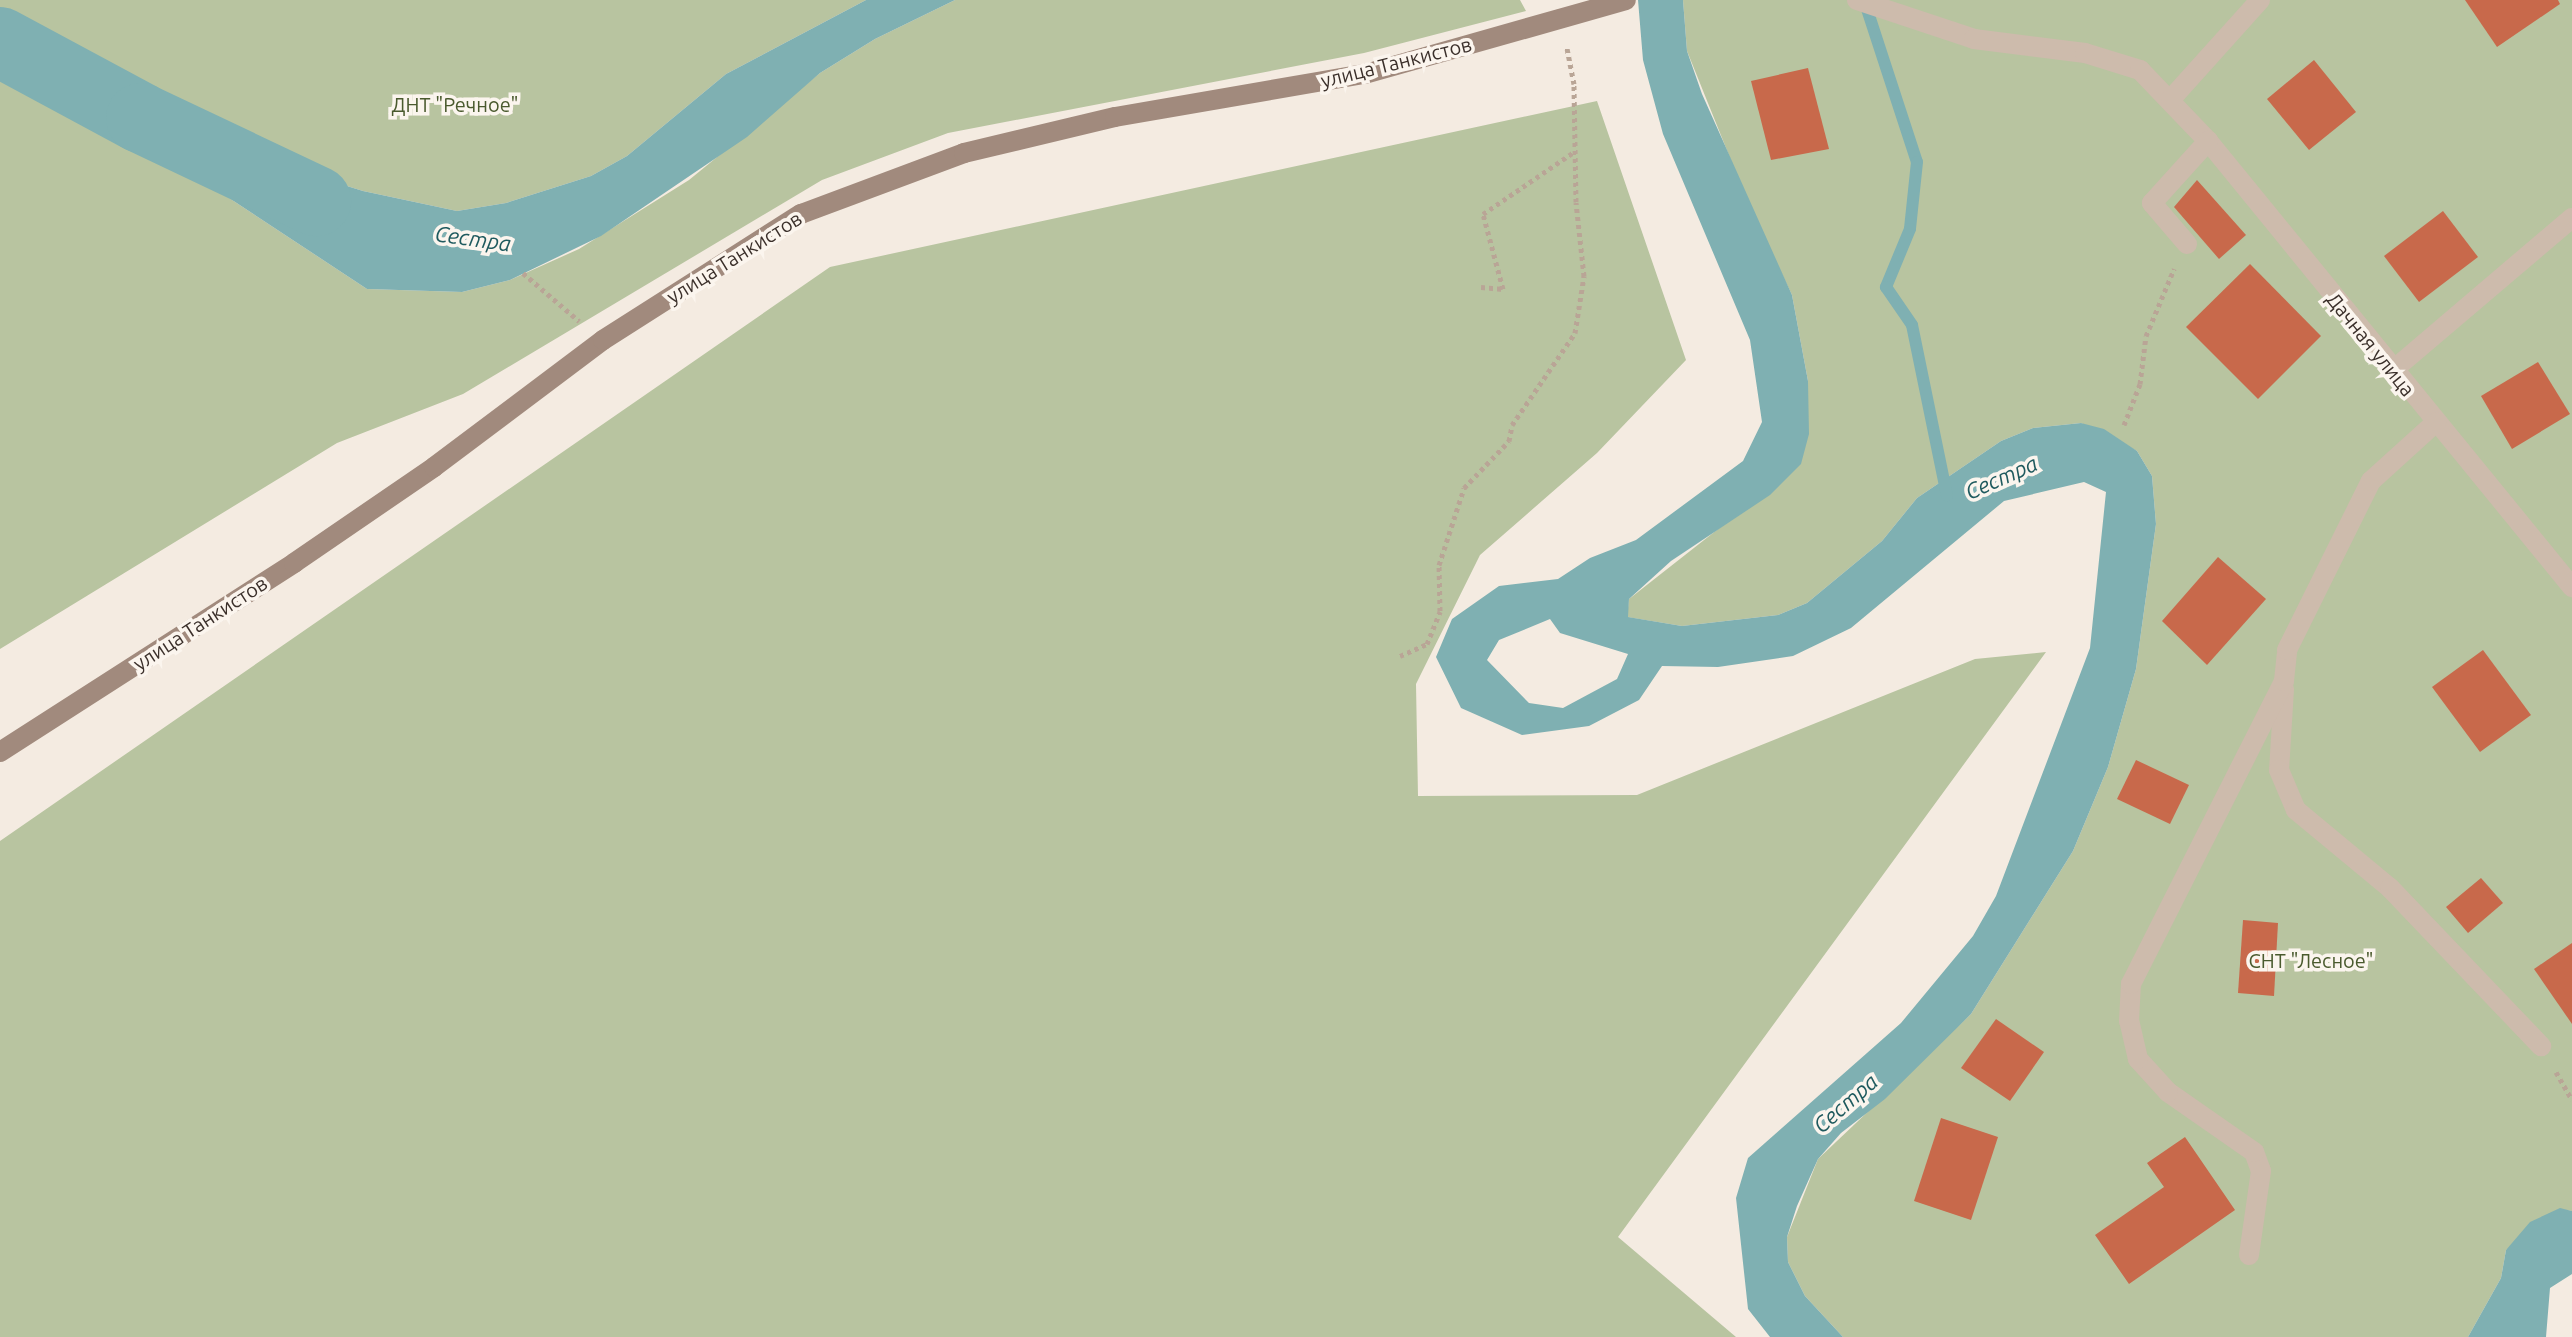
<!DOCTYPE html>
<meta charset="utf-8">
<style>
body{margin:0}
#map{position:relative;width:2572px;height:1337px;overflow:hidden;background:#f4ebe1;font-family:Ubuntu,sans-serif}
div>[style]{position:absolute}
.green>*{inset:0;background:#b8c4a0}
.water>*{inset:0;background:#7fb0b2}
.stream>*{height:12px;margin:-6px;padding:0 6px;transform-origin:6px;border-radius:6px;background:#7fb0b2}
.river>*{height:70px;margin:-35px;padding:0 35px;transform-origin:35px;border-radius:35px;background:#7fb0b2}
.building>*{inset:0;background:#c8694b}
.path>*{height:5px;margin-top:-2.5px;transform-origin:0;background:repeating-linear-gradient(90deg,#b9a596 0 4px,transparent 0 8px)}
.street>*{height:20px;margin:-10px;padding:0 10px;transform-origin:10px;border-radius:10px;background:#cdbbac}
.secondary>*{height:20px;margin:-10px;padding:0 10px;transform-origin:10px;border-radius:10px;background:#a18a7d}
span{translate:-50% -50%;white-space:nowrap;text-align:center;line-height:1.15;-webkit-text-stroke:7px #fbf5ee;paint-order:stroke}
.street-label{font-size:20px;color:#3b302b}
.park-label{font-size:20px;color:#4a5a2e}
.water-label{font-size:22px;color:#1f5a5e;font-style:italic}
</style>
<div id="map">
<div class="green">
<i style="clip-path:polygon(0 0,866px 0,726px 74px,627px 156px,591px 176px,506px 203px,457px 211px,363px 191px,318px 177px,238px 135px,217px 190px,367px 289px,462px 292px,510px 280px,579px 249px,689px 180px,820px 73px,875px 39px,955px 0,1520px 0,1526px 11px,1364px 53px,948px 133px,822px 180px,463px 394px,337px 443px,0 649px)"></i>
<i style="clip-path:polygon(1683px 0,2572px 0,2572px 1211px,2560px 1209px,2506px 1250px,2501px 1278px,2468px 1337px,1843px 1337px,1805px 1296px,1788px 1262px,1787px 1237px,1818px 1159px,1971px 1014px,2073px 851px,2108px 767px,2136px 669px,2156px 524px,2152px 476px,2137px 451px,2081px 423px,2033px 428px,2001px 441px,1917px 498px,1882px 541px,1807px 603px,1778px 615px,1682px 626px,1627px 617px,1629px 599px,1727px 522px,1808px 381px,1792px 295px,1749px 205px,1687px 51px)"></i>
<i style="clip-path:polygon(1597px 101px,1686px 360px,1597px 453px,1480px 555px,1416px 684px,1418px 796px,1637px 795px,1975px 659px,2046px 652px,1618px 1237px,1736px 1337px,0 1337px,0 841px,830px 267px)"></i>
</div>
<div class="water">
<i style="clip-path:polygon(866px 0,955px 0,875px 39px,820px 73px,747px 137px,601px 236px,510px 280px,462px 292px,367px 289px,217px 190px,238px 134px,318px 177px,363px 191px,457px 211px,506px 203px,591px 176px,627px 156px,726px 74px)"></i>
<i style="clip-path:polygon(evenodd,1638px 0,1683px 0,1687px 51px,1702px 94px,1792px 295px,1808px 381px,1809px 434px,1801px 464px,1770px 495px,1671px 561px,1629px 599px,1628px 617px,1682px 626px,1778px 615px,1807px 603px,1882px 541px,1917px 498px,2001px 441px,2033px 428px,2081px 423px,2104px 429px,2137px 451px,2152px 476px,2156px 524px,2136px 669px,2108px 767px,2073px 851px,1971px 1014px,1885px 1099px,1841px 1133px,1818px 1159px,1797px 1206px,1787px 1237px,1788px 1262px,1805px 1296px,1843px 1337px,1770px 1337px,1748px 1309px,1736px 1198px,1748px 1158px,1901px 1023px,1973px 936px,1996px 896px,2090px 648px,2106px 492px,2084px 482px,2004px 501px,1851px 628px,1793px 656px,1718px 667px,1662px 666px,1639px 700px,1589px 726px,1522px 735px,1461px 708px,1436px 657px,1452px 619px,1499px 586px,1558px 579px,1590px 558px,1636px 540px,1743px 461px,1762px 422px,1750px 340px,1663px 134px,1643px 60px,1638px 0,1550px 619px,1560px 633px,1628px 654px,1617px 679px,1563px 708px,1529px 703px,1487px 660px,1499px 640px,1550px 619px)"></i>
<i style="clip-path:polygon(2560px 1208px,2572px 1211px,2572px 1274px,2550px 1288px,2546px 1337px,2468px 1337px,2501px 1278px,2506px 1250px,2530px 1222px)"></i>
</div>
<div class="stream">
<i style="left:1864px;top:0;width:170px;rotate:71.9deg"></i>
<i style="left:1917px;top:162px;width:67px;rotate:96deg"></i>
<i style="left:1910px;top:229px;width:63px;rotate:112.5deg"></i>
<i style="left:1886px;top:287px;width:46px;rotate:55.6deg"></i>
<i style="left:1912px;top:325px;width:174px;rotate:78.4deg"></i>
</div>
<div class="river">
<i style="left:0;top:42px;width:160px;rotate:28.3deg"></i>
<i style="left:141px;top:118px;width:194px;rotate:25.4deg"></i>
</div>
<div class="building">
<i style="clip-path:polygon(2465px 0,2558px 0,2560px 4px,2497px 47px)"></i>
<i style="clip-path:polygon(2314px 60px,2356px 112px,2309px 150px,2267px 99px)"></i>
<i style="clip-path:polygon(1808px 68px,1829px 149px,1771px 160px,1751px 81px)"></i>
<i style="clip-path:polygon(2197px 180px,2246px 235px,2219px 259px,2174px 207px)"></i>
<i style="clip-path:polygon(2443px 211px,2478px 257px,2419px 302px,2384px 256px)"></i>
<i style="clip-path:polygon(2250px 264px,2321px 336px,2258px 399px,2186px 327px)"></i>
<i style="clip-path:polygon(2538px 362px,2570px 414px,2512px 449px,2481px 396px)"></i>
<i style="clip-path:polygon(2218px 557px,2266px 599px,2207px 665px,2162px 621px)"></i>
<i style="clip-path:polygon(2483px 650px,2531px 715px,2480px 752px,2432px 687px)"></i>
<i style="clip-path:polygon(2136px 760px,2189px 785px,2170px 824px,2117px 799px)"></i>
<i style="clip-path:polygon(2481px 878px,2503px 903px,2468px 933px,2446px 907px)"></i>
<i style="clip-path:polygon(2243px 920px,2278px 923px,2274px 996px,2238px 993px)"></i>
<i style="clip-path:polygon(2572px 943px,2572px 1024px,2534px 969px)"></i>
<i style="clip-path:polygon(1996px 1019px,2044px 1052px,2010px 1101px,1961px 1068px)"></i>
<i style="clip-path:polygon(1941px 1118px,1998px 1137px,1971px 1220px,1914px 1201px)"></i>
<i style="clip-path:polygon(2185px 1137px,2235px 1210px,2129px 1284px,2095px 1235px,2164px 1187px,2147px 1163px)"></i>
</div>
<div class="path">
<i style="left:523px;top:273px;width:74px;rotate:40.6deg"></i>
<i style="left:1481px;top:287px;width:22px;rotate:5deg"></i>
<i style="left:1503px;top:289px;width:78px;rotate:-104.9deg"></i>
<i style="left:1483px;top:214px;width:110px;rotate:-34.3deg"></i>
<i style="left:2124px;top:425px;width:44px;rotate:-68.7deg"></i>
<i style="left:2140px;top:384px;width:48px;rotate:-82.9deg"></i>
<i style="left:2146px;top:336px;width:73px;rotate:-67.3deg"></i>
<i style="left:1400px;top:656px;width:30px;rotate:-24deg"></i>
<i style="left:1427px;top:644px;width:35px;rotate:-68deg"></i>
<i style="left:1440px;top:611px;width:46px;rotate:-91.2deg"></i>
<i style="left:1439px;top:565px;width:81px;rotate:-72deg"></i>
<i style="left:1464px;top:488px;width:65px;rotate:-46.2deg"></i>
<i style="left:1509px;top:441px;width:16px;rotate:-79deg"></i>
<i style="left:1512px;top:425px;width:112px;rotate:-55.6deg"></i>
<i style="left:1575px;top:333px;width:58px;rotate:-81deg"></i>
<i style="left:1584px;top:276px;width:74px;rotate:-96.2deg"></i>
<i style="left:1576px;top:202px;width:118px;rotate:-91deg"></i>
<i style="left:1574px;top:84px;width:37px;rotate:-101deg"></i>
<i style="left:2556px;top:1072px;width:32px;rotate:60deg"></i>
</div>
<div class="street">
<i style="left:1857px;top:0;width:123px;rotate:18.4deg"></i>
<i style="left:1974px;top:39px;width:112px;rotate:7.2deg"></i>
<i style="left:2085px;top:53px;width:58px;rotate:17.2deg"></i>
<i style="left:2140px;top:70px;width:98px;rotate:46.2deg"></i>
<i style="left:2208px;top:141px;width:576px;rotate:50.78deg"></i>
<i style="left:2171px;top:99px;width:133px;rotate:-48deg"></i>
<i style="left:2187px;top:244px;width:54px;rotate:-130.5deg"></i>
<i style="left:2152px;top:203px;width:84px;rotate:-47.9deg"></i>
<i style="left:2392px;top:371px;width:236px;rotate:-40.4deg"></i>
<i style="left:2284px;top:689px;width:81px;rotate:93.5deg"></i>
<i style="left:2279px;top:770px;width:43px;rotate:67deg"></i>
<i style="left:2296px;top:810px;width:122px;rotate:39.7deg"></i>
<i style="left:2390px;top:888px;width:219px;rotate:46.3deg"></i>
<i style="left:2249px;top:1255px;width:85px;rotate:-81.9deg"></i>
<i style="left:2261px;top:1171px;width:20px;rotate:-110deg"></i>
<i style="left:2254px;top:1152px;width:105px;rotate:-145.1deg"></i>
<i style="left:2168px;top:1092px;width:45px;rotate:-132.3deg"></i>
<i style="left:2138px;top:1059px;width:39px;rotate:-103deg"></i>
<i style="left:2129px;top:1021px;width:37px;rotate:-87deg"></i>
<i style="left:2131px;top:984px;width:339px;rotate:-63.2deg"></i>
<i style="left:2284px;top:681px;width:31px;rotate:-84deg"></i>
<i style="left:2287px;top:650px;width:189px;rotate:-63.6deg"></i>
<i style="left:2371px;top:481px;width:88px;rotate:-42.2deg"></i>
</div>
<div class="secondary">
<i style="left:0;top:752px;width:350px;rotate:-32.7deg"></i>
<i style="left:294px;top:563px;width:170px;rotate:-34.4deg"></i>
<i style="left:434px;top:467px;width:211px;rotate:-36.9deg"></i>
<i style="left:603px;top:340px;width:235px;rotate:-32.5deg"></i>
<i style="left:801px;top:214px;width:174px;rotate:-20.5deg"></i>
<i style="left:964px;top:153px;width:155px;rotate:-13.4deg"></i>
<i style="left:1115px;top:117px;width:254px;rotate:-9.8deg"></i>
<i style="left:1365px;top:74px;width:271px;rotate:-15.8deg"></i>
</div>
<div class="street-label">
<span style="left:1396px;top:62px;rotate:-14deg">улица Танкистов</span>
<span style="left:734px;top:257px;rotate:-32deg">улица Танкистов</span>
<span style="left:2371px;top:344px;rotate:51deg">Дачная улица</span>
<span style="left:200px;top:623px;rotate:-33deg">улица Танкистов</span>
</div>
<div class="park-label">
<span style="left:455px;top:104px">ДНТ "Речное"</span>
<span style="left:2311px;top:960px">СНТ "Лесное"</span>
</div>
<div class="water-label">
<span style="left:473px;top:238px;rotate:8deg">Сестра</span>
<span style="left:2001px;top:477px;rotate:-24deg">Сестра</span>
<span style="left:1845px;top:1103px;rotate:-41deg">Сестра</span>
</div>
</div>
